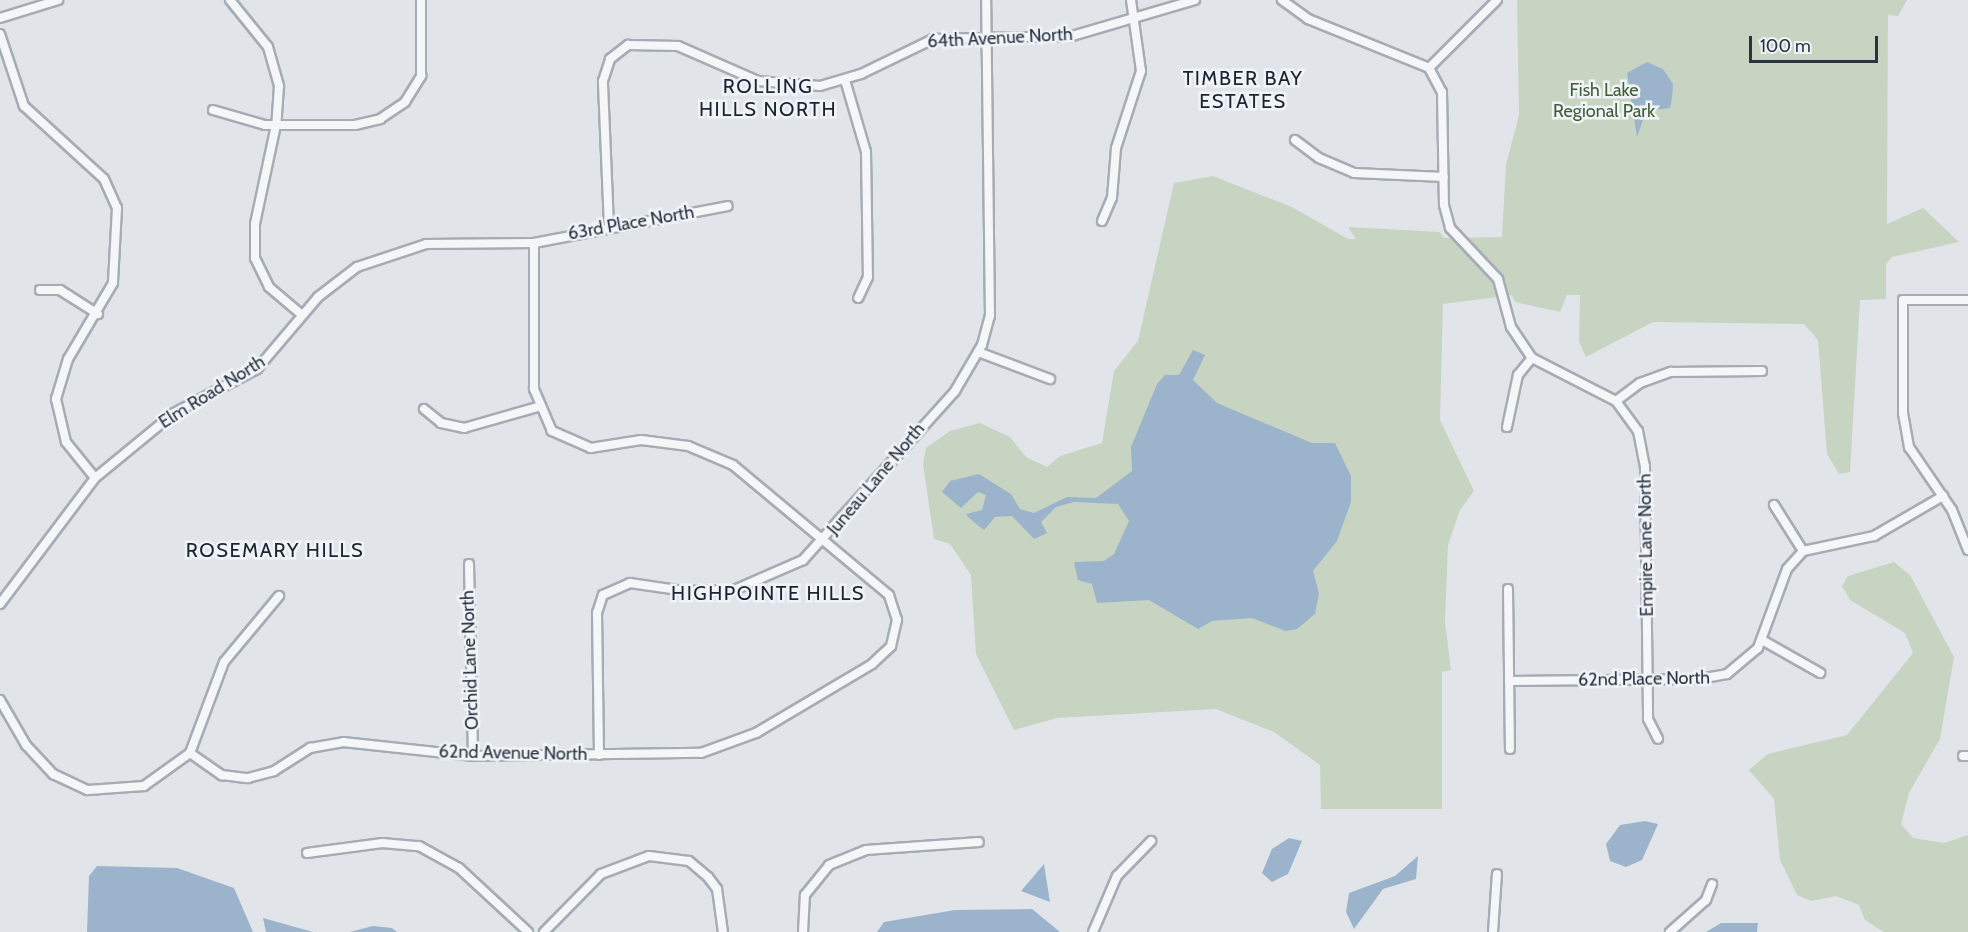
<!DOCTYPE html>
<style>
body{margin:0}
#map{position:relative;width:1968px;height:932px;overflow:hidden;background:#e1e5ea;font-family:Cabin,sans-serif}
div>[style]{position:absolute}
.green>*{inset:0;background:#c7d4c2}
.water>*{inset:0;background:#9bb4cb}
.roads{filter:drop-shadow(2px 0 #a6acb4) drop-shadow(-2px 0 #a6acb4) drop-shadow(0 2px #a6acb4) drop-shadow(0 -2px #a6acb4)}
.minor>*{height:8px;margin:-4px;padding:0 4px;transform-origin:4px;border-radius:4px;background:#f4f6f8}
span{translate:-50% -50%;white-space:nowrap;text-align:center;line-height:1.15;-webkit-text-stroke:5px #f1f4f7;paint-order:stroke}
.street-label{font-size:18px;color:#293342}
.park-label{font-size:18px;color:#3f5e36}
.neighbourhood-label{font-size:20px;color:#1b2433;letter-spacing:1.5px}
.scale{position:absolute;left:1749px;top:36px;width:129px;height:27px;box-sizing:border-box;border:3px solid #293342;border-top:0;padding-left:8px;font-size:18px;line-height:21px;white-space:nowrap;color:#293342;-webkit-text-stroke:4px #f1f4f7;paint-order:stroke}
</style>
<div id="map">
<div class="green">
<i style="clip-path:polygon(1517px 0,1907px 0,1898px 16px,1888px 15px,1887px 224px,1923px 208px,1959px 242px,1892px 257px,1886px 264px,1886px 299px,1860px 300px,1850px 472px,1839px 474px,1827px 454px,1818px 340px,1804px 324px,1653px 322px,1586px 357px,1579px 342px,1580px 295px,1567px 295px,1560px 312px,1515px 302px,1512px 295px,1443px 304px,1440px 420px,1474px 491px,1460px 510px,1448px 545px,1445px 622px,1451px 670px,1442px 672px,1442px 809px,1321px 809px,1320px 765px,1274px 732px,1216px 709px,1057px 718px,1014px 730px,976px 654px,971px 575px,950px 544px,934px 539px,923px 464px,926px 448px,950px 431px,980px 423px,1010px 437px,1026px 457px,1047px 467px,1060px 456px,1102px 443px,1114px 371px,1138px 341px,1174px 183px,1213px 176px,1292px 207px,1348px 239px,1356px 239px,1348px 227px,1440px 232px,1444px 238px,1502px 237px,1506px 165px,1519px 115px)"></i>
<i style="clip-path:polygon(1894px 562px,1910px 575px,1954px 657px,1940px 739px,1909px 793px,1901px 824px,1913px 838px,1944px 843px,1968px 835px,1968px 932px,1884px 932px,1865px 920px,1859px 905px,1836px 896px,1811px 901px,1797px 895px,1780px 860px,1774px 799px,1749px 770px,1768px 754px,1847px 735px,1913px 653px,1905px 633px,1850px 600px,1842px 586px,1848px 576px)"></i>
</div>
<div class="water">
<i style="clip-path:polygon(1647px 62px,1663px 69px,1673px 84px,1672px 98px,1670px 108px,1646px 111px,1637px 137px,1627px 73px)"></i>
<i style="clip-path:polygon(1193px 350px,1205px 355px,1193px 380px,1217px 403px,1312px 443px,1335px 443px,1351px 476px,1351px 502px,1337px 541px,1313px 571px,1319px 593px,1315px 614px,1297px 629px,1286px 631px,1252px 618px,1212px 621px,1198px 629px,1149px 600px,1097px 603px,1092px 584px,1078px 580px,1074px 562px,1104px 561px,1114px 554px,1129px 521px,1118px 504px,1074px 502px,1056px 507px,1041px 522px,1047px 533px,1034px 539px,1012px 516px,995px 517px,984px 530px,969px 518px,966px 514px,982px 510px,986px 495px,978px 492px,961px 508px,942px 492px,950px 481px,979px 474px,1011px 494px,1020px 509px,1034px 513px,1067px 497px,1096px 498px,1132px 471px,1131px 447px,1157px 384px,1165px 375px,1179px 375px)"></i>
<i style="clip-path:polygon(1645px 821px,1658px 824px,1642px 860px,1626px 867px,1610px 861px,1606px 844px,1620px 825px)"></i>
<i style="clip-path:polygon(1289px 838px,1302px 841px,1288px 874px,1272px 882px,1262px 873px,1272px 849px)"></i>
<i style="clip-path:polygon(1418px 856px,1416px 879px,1383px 889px,1354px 929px,1346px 912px,1349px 893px,1395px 876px)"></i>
<i style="clip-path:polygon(1044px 864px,1050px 902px,1021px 891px)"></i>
<i style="clip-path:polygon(97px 866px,177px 868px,234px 888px,253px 932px,87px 932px,89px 876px)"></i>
<i style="clip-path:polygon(1032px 909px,1060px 932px,877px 932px,884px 922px,955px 910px)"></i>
<i style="clip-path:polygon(263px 918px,313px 932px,266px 932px)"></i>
<i style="clip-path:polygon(1721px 923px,1758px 923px,1757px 932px,1706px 932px)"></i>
<i style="clip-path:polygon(373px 926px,392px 928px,397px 932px,350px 932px)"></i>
</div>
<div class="roads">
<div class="minor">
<i style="left:230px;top:0;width:60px;rotate:51deg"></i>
<i style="left:268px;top:47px;width:41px;rotate:74.2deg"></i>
<i style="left:279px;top:86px;width:39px;rotate:94deg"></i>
<i style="left:276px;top:125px;width:101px;rotate:102deg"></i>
<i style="left:255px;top:224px;width:34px;rotate:90deg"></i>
<i style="left:255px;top:258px;width:32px;rotate:64deg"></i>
<i style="left:269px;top:287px;width:43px;rotate:40.3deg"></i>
<i style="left:1282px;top:0;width:32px;rotate:36deg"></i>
<i style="left:1308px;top:19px;width:131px;rotate:22deg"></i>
<i style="left:1429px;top:68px;width:27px;rotate:62deg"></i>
<i style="left:1442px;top:92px;width:113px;rotate:89deg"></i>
<i style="left:1444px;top:205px;width:24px;rotate:75deg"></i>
<i style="left:1450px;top:228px;width:70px;rotate:46.7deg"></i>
<i style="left:1498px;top:279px;width:50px;rotate:74.8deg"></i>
<i style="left:1511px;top:327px;width:37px;rotate:56deg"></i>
<i style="left:1532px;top:358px;width:94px;rotate:27.1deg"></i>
<i style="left:1616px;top:401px;width:37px;rotate:54deg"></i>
<i style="left:1638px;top:431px;width:36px;rotate:79deg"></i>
<i style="left:1645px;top:466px;width:253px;rotate:89.3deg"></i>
<i style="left:1648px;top:719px;width:22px;rotate:63deg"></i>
<i style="left:0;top:18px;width:61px;rotate:-17.2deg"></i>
<i style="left:0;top:34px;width:76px;rotate:71.6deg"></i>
<i style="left:24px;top:106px;width:108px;rotate:42.4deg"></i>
<i style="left:104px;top:179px;width:32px;rotate:66deg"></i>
<i style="left:117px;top:208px;width:75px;rotate:93.1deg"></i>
<i style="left:113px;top:283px;width:88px;rotate:120.6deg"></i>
<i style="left:68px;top:359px;width:42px;rotate:106.7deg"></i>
<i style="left:56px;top:399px;width:44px;rotate:76.9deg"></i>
<i style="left:66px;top:442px;width:46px;rotate:51.1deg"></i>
<i style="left:1429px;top:68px;width:96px;rotate:-45deg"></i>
<i style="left:845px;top:80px;width:75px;rotate:73.7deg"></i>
<i style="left:866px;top:152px;width:125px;rotate:89.1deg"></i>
<i style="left:868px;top:277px;width:23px;rotate:115deg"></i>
<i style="left:213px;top:110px;width:54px;rotate:16.1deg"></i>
<i style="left:265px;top:125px;width:90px"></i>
<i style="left:355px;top:125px;width:26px;rotate:-13deg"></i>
<i style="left:380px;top:119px;width:30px;rotate:-34deg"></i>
<i style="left:405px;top:102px;width:31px;rotate:-58deg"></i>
<i style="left:421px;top:76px;width:76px;rotate:-90deg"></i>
<i style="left:1295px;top:140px;width:30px;rotate:37deg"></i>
<i style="left:1319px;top:158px;width:38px;rotate:23deg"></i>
<i style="left:1354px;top:173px;width:90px;rotate:2.5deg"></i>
<i style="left:1102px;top:221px;width:25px;rotate:-67deg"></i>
<i style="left:1112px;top:198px;width:50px;rotate:-85.4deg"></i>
<i style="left:1116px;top:148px;width:81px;rotate:-72deg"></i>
<i style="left:1141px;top:71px;width:72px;rotate:-98deg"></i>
<i style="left:609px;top:227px;width:146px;rotate:-92.4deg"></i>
<i style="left:603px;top:81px;width:23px;rotate:-72deg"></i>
<i style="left:610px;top:59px;width:23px;rotate:-38deg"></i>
<i style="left:628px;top:45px;width:50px;rotate:1.1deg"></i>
<i style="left:678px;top:46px;width:87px;rotate:23.6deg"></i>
<i style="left:758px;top:81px;width:62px;rotate:4.6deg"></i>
<i style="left:820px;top:86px;width:43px;rotate:-16.3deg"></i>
<i style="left:861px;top:74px;width:80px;rotate:-25.9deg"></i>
<i style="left:933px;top:39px;width:139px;rotate:-1.2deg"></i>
<i style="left:1072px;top:36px;width:128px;rotate:-16.3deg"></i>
<i style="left:40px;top:290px;width:20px"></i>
<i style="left:60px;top:290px;width:45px;rotate:32.3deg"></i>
<i style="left:1968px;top:300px;width:65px;rotate:180deg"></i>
<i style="left:1903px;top:300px;width:113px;rotate:90deg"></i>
<i style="left:1903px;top:413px;width:35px;rotate:80deg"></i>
<i style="left:1909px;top:447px;width:76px;rotate:55.7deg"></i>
<i style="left:1952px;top:510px;width:43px;rotate:68.2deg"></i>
<i style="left:978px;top:352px;width:77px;rotate:20.6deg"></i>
<i style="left:1616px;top:401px;width:30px;rotate:-37deg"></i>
<i style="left:1640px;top:383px;width:33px;rotate:-20deg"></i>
<i style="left:1671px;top:372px;width:91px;rotate:-0.6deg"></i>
<i style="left:424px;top:409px;width:22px;rotate:39deg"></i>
<i style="left:441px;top:423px;width:24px;rotate:12deg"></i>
<i style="left:464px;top:428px;width:76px;rotate:-16deg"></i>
<i style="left:1507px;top:427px;width:53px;rotate:-78.1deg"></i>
<i style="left:1518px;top:375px;width:22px;rotate:-51deg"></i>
<i style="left:1774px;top:505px;width:54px;rotate:57.8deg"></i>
<i style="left:469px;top:564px;width:192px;rotate:88.8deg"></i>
<i style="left:1508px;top:589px;width:160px;rotate:89.3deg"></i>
<i style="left:0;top:604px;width:158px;rotate:-53deg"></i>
<i style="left:95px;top:478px;width:102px;rotate:-39.4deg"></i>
<i style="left:174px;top:413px;width:94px;rotate:-27.9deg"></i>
<i style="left:257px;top:369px;width:94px;rotate:-49.7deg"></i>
<i style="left:318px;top:297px;width:49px;rotate:-37.6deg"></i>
<i style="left:357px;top:267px;width:73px;rotate:-18.4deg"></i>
<i style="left:426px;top:244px;width:108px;rotate:-0.5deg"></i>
<i style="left:534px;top:243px;width:197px;rotate:-10.8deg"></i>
<i style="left:1762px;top:640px;width:67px;rotate:29.6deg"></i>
<i style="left:1509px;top:681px;width:190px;rotate:-0.6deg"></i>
<i style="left:1699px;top:679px;width:28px;rotate:-10deg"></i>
<i style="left:1727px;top:674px;width:40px;rotate:-40deg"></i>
<i style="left:1758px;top:648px;width:84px;rotate:-69.8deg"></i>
<i style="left:1787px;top:569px;width:24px;rotate:-48deg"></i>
<i style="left:1803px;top:551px;width:73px;rotate:-11.9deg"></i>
<i style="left:1874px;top:536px;width:80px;rotate:-30.1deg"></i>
<i style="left:0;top:700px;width:52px;rotate:60deg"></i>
<i style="left:26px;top:745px;width:40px;rotate:47deg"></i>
<i style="left:53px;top:774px;width:38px;rotate:25deg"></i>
<i style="left:88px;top:790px;width:56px;rotate:-4.1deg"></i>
<i style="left:144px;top:786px;width:57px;rotate:-35.7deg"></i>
<i style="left:190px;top:753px;width:97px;rotate:-69.5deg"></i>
<i style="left:224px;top:662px;width:86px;rotate:-50.2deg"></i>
<i style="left:190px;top:753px;width:39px;rotate:35deg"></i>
<i style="left:222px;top:775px;width:26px;rotate:7deg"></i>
<i style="left:248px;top:778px;width:27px;rotate:-15deg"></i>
<i style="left:274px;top:771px;width:43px;rotate:-32.6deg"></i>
<i style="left:310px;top:748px;width:34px;rotate:-10deg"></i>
<i style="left:343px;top:742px;width:131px;rotate:6.1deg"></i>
<i style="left:473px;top:756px;width:228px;rotate:-0.8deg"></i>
<i style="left:701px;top:753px;width:59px;rotate:-20deg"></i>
<i style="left:756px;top:733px;width:135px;rotate:-30.7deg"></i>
<i style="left:872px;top:664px;width:26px;rotate:-43deg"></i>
<i style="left:891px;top:646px;width:27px;rotate:-77deg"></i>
<i style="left:897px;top:620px;width:26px;rotate:-108deg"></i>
<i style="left:889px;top:595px;width:203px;rotate:-140.2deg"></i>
<i style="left:733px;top:465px;width:49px;rotate:-157.1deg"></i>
<i style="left:688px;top:446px;width:47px;rotate:-172.7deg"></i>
<i style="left:641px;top:440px;width:51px;rotate:170.9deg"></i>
<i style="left:591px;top:448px;width:43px;rotate:-156.4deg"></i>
<i style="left:552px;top:431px;width:46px;rotate:-113.2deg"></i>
<i style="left:534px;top:389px;width:146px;rotate:-90deg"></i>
<i style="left:599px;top:755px;width:142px;rotate:-90.8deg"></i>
<i style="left:597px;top:613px;width:19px;rotate:-72deg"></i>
<i style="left:603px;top:595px;width:30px;rotate:-24deg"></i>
<i style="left:630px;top:583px;width:56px;rotate:8.3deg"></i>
<i style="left:685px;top:591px;width:49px;rotate:-1.2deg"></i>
<i style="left:734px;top:590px;width:75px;rotate:-23.5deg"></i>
<i style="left:803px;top:560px;width:227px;rotate:-48deg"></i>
<i style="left:955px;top:391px;width:53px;rotate:-59.6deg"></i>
<i style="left:982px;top:345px;width:30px;rotate:-75deg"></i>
<i style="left:990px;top:316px;width:316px;rotate:-90.7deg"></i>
<i style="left:1963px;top:756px;width:5px"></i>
<i style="left:307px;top:853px;width:76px;rotate:-7.6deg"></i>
<i style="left:382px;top:843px;width:37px;rotate:5deg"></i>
<i style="left:419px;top:846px;width:46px;rotate:28.8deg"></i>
<i style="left:459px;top:868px;width:94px;rotate:42.8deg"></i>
<i style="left:544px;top:932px;width:81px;rotate:-45.5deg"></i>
<i style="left:601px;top:874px;width:51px;rotate:-20.6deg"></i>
<i style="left:649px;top:856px;width:40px;rotate:7.1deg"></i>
<i style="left:689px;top:861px;width:25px;rotate:40deg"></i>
<i style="left:708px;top:877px;width:15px;rotate:53deg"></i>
<i style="left:717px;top:889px;width:43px;rotate:82.1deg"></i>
<i style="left:803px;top:932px;width:37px;rotate:-87deg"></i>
<i style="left:805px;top:895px;width:38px;rotate:-51deg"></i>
<i style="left:829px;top:865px;width:40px;rotate:-22deg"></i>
<i style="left:866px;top:850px;width:113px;rotate:-4deg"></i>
<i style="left:1093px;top:932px;width:61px;rotate:-66.8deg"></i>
<i style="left:1117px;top:876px;width:49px;rotate:-45.8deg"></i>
<i style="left:1493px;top:932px;width:58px;rotate:-86.1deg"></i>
<i style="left:1670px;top:932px;width:48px;rotate:-41.6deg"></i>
<i style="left:1706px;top:900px;width:17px;rotate:-69deg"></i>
</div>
</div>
<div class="street-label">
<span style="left:1000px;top:38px;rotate:-3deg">64th Avenue North</span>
<span style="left:631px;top:223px;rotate:-10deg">63rd Place North</span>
<span style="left:212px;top:392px;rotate:-32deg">Elm Road North</span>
<span style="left:876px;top:479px;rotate:-50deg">Juneau Lane North</span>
<span style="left:1646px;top:545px;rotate:-91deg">Empire Lane North</span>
<span style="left:470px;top:660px;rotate:-92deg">Orchid Lane North</span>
<span style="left:1644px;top:679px;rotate:-1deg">62nd Place North</span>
<span style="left:513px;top:753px;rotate:1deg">62nd Avenue North</span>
</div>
<div class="park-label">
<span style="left:1604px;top:101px">Fish Lake<br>Regional Park</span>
</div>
<div class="neighbourhood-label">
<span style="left:1243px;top:90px">TIMBER BAY<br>ESTATES</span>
<span style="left:768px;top:98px">ROLLING<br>HILLS NORTH</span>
<span style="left:275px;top:550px">ROSEMARY HILLS</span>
<span style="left:768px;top:593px">HIGHPOINTE HILLS</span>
</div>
<div class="scale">100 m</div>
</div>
